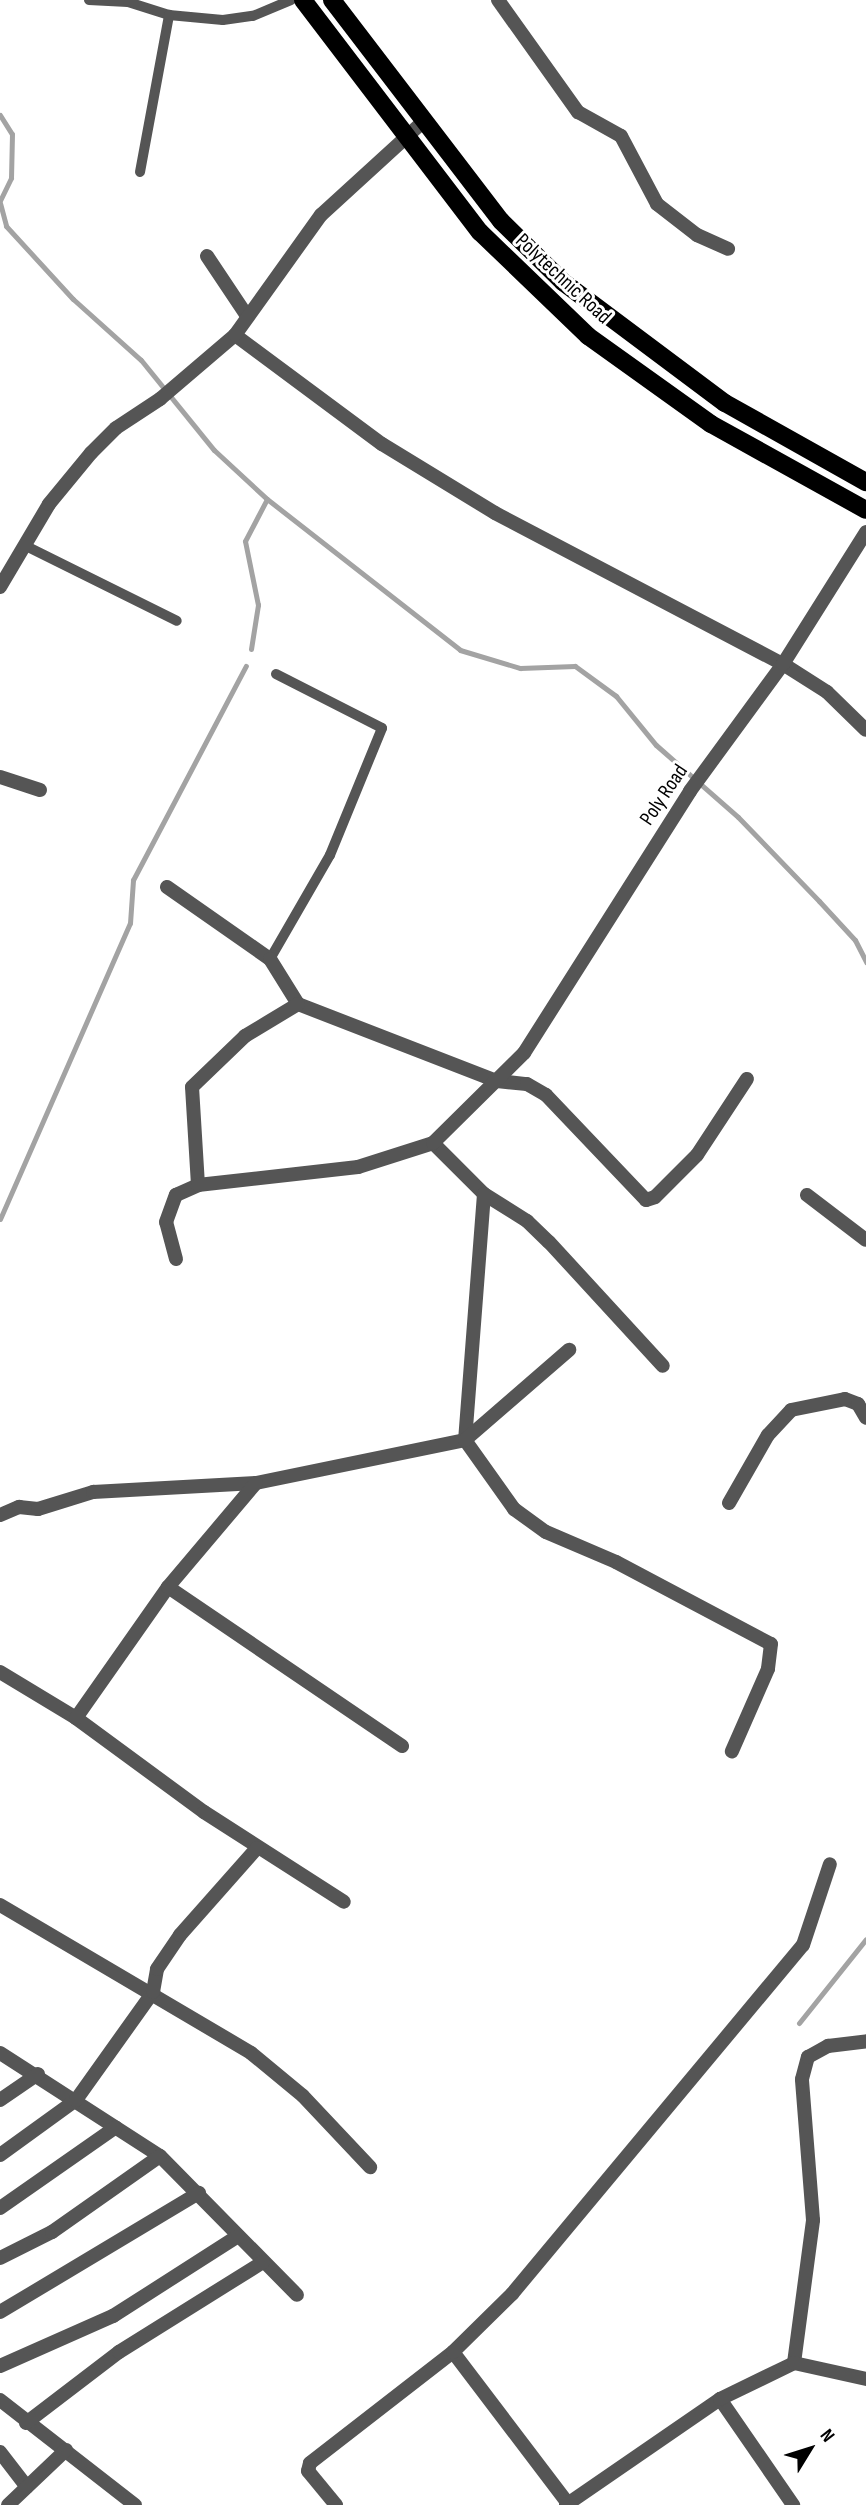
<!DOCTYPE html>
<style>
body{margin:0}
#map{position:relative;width:866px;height:2505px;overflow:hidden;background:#fff;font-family:"Sofia Sans Condensed",sans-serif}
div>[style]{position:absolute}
.stream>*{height:5px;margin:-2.5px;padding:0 2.5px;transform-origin:2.5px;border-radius:2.5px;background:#a3a3a3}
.lane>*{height:10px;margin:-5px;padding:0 5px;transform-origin:5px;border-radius:5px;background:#555}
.street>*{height:14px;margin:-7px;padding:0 7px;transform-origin:7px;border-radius:7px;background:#555}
.primary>*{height:18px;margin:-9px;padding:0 9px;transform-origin:9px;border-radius:9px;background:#000}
span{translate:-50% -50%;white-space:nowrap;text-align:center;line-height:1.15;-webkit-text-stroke:6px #fff;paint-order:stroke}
.street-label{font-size:21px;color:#000}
.north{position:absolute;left:775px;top:2414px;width:70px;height:70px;-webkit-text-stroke:5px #fff;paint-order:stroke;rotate:52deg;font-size:19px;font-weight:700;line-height:28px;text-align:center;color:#000}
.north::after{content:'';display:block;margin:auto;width:24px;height:32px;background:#000;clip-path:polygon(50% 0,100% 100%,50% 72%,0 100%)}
</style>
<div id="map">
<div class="stream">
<i style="left:0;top:115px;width:22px;rotate:58deg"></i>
<i style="left:12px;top:134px;width:44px;rotate:91.3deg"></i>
<i style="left:11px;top:178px;width:25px;rotate:116deg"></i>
<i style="left:0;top:203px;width:24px;rotate:75deg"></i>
<i style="left:6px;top:226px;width:99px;rotate:47.5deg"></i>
<i style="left:73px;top:299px;width:91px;rotate:41.9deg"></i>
<i style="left:141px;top:360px;width:116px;rotate:51deg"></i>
<i style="left:214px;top:450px;width:72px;rotate:42.8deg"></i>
<i style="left:267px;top:499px;width:245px;rotate:38deg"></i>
<i style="left:460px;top:650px;width:63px;rotate:16.7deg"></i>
<i style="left:520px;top:668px;width:55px;rotate:-2.1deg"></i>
<i style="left:575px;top:666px;width:51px;rotate:36.2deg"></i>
<i style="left:616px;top:696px;width:63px;rotate:50.8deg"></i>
<i style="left:656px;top:745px;width:109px;rotate:41.3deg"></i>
<i style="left:738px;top:817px;width:117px;rotate:46deg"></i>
<i style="left:819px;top:901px;width:53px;rotate:47.3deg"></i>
<i style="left:855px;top:940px;width:25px;rotate:63deg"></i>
<i style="left:251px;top:649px;width:45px;rotate:-81deg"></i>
<i style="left:258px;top:605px;width:65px;rotate:-101.5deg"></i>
<i style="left:245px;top:541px;width:47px;rotate:-62.4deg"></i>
<i style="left:0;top:1219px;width:323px;rotate:-66.3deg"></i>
<i style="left:130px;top:923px;width:43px;rotate:-86deg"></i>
<i style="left:133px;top:880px;width:242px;rotate:-62.2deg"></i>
<i style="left:799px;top:2023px;width:107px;rotate:-51.4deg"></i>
</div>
<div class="lane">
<i style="left:89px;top:0;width:39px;rotate:3deg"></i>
<i style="left:128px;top:2px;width:43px;rotate:17.6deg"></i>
<i style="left:169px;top:15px;width:54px;rotate:5.3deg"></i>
<i style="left:223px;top:20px;width:30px;rotate:-8deg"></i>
<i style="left:253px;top:16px;width:41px;rotate:-22.8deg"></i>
<i style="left:140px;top:172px;width:160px;rotate:-79.5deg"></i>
<i style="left:28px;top:547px;width:166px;rotate:26.4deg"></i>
<i style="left:270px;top:959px;width:120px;rotate:-60deg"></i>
<i style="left:330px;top:855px;width:137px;rotate:-67.7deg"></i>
<i style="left:382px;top:728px;width:119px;rotate:-153deg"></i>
</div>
<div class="street">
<i style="left:498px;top:0;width:138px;rotate:54.5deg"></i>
<i style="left:578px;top:112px;width:49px;rotate:29.2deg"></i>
<i style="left:621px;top:136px;width:77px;rotate:62.1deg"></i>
<i style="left:657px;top:204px;width:51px;rotate:37.8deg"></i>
<i style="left:697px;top:235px;width:34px;rotate:24deg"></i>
<i style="left:207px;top:256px;width:72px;rotate:56.3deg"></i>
<i style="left:235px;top:335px;width:183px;rotate:36.6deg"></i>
<i style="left:382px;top:444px;width:132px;rotate:31.4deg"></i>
<i style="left:495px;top:513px;width:325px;rotate:27.7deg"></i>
<i style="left:783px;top:664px;width:52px;rotate:32.5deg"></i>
<i style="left:827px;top:692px;width:54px;rotate:44.3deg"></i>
<i style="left:0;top:587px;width:96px;rotate:-59.4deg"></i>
<i style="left:49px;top:504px;width:66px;rotate:-50.5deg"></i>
<i style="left:91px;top:453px;width:35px;rotate:-45deg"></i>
<i style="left:116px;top:428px;width:53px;rotate:-33.4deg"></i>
<i style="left:160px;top:399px;width:99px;rotate:-40.5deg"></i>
<i style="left:235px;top:335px;width:148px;rotate:-54.4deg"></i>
<i style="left:321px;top:215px;width:138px;rotate:-42.4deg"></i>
<i style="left:0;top:777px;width:42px;rotate:18deg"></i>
<i style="left:167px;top:887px;width:126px;rotate:35deg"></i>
<i style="left:270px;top:959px;width:53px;rotate:58.1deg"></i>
<i style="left:298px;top:1004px;width:213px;rotate:21.2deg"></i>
<i style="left:497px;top:1081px;width:30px;rotate:6deg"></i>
<i style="left:527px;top:1084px;width:22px;rotate:30deg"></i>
<i style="left:546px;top:1095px;width:145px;rotate:46.4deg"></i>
<i style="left:646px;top:1200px;width:9px;rotate:-18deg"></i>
<i style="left:655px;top:1197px;width:59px;rotate:-45deg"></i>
<i style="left:697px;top:1155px;width:91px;rotate:-56.7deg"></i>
<i style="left:433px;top:1143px;width:72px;rotate:45deg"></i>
<i style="left:484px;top:1194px;width:51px;rotate:32.1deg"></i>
<i style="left:527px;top:1221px;width:30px;rotate:44deg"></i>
<i style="left:549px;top:1242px;width:168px;rotate:47.4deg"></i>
<i style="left:198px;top:1185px;width:98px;rotate:-93.5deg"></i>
<i style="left:192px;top:1087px;width:74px;rotate:-43.9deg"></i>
<i style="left:245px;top:1036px;width:62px;rotate:-31.1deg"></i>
<i style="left:484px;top:1194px;width:247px;rotate:94.4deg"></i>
<i style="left:465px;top:1440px;width:85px;rotate:54.6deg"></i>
<i style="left:514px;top:1509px;width:39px;rotate:36deg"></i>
<i style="left:546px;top:1532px;width:76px;rotate:23.2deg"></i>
<i style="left:616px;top:1562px;width:175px;rotate:27.9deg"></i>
<i style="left:771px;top:1644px;width:25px;rotate:97deg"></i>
<i style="left:768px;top:1669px;width:90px;rotate:113.7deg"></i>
<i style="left:807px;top:1195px;width:74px;rotate:37.3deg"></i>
<i style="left:176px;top:1259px;width:38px;rotate:-105deg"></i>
<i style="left:166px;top:1222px;width:29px;rotate:-70deg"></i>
<i style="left:176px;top:1195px;width:24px;rotate:-24deg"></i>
<i style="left:198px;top:1185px;width:161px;rotate:-6.4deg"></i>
<i style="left:358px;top:1167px;width:79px;rotate:-17.7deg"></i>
<i style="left:433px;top:1143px;width:128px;rotate:-44.7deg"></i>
<i style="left:524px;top:1053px;width:310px;rotate:-57.6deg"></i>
<i style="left:690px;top:791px;width:157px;rotate:-53.8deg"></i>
<i style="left:783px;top:664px;width:156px;rotate:-57.8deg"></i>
<i style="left:729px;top:1503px;width:78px;rotate:-60.2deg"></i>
<i style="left:768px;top:1435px;width:34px;rotate:-47deg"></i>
<i style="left:791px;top:1410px;width:55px;rotate:-11.5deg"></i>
<i style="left:845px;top:1399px;width:14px;rotate:21deg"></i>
<i style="left:858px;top:1404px;width:16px;rotate:60deg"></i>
<i style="left:0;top:1515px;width:21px;rotate:-23deg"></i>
<i style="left:19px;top:1507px;width:19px;rotate:6deg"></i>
<i style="left:38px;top:1509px;width:58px;rotate:-17.2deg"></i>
<i style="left:93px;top:1492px;width:163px;rotate:-3.2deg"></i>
<i style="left:256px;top:1483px;width:213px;rotate:-11.6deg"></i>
<i style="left:465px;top:1440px;width:138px;rotate:-40.9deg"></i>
<i style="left:168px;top:1587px;width:283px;rotate:34.2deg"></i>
<i style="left:0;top:1672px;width:89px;rotate:31.2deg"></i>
<i style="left:76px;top:1718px;width:159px;rotate:36.3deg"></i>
<i style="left:204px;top:1812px;width:166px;rotate:32.7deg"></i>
<i style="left:76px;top:1718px;width:160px;rotate:-54.9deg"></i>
<i style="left:168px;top:1587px;width:136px;rotate:-49.8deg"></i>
<i style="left:0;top:1905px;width:291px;rotate:30.5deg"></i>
<i style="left:251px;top:2053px;width:67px;rotate:39.6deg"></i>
<i style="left:303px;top:2096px;width:98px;rotate:46.7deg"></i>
<i style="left:0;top:2053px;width:190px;rotate:32.8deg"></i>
<i style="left:160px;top:2156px;width:195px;rotate:45.4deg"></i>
<i style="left:0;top:2100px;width:46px;rotate:-34.4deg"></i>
<i style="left:0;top:2155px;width:94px;rotate:-35.9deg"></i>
<i style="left:76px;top:2100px;width:133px;rotate:-54.5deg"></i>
<i style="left:153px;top:1992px;width:23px;rotate:-80deg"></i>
<i style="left:157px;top:1969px;width:41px;rotate:-55.9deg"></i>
<i style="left:180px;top:1935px;width:116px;rotate:-48.5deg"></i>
<i style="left:0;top:2208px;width:141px;rotate:-34.9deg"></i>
<i style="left:0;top:2258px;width:58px;rotate:-26.6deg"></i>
<i style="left:52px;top:2232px;width:132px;rotate:-35.1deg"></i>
<i style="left:0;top:2312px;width:232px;rotate:-30.9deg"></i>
<i style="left:453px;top:2352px;width:192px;rotate:52.8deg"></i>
<i style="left:794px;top:2363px;width:144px;rotate:-82.4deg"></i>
<i style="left:813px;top:2220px;width:141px;rotate:-94.5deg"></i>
<i style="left:802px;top:2079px;width:23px;rotate:-75deg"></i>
<i style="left:808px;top:2057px;width:23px;rotate:-29deg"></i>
<i style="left:828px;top:2046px;width:38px;rotate:-7deg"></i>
<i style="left:0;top:2366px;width:124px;rotate:-23.9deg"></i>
<i style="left:113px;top:2316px;width:148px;rotate:-32.6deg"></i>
<i style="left:720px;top:2399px;width:129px;rotate:55.4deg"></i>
<i style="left:0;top:2400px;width:171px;rotate:37.9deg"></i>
<i style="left:26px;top:2423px;width:117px;rotate:-37.4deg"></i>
<i style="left:119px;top:2352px;width:170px;rotate:-32deg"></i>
<i style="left:0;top:2452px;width:44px;rotate:52.4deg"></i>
<i style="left:8px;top:2505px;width:80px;rotate:-43.5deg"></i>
<i style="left:336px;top:2505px;width:44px;rotate:-129.5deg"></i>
<i style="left:308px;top:2471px;width:8px;rotate:-76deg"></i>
<i style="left:310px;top:2463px;width:181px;rotate:-37.8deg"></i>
<i style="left:453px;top:2352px;width:83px;rotate:-44.5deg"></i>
<i style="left:512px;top:2294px;width:454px;rotate:-50.2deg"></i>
<i style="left:803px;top:1945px;width:85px;rotate:-71.6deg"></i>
<i style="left:566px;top:2505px;width:187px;rotate:-34.5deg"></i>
<i style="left:720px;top:2399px;width:82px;rotate:-25.9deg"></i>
<i style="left:794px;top:2363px;width:74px;rotate:12.5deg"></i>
</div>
<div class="primary">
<i style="left:303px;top:0;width:292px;rotate:52.7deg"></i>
<i style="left:480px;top:232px;width:150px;rotate:43.9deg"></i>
<i style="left:588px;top:336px;width:151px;rotate:35.6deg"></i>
<i style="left:711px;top:424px;width:177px;rotate:29deg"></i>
<i style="left:332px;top:0;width:278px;rotate:52.6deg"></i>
<i style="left:501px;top:221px;width:87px;rotate:44.5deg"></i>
<i style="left:563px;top:282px;width:202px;rotate:36.8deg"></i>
<i style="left:725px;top:403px;width:162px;rotate:29.3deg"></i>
</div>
<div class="street-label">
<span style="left:563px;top:279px;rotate:43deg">Polytechnic Road</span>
<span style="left:664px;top:795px;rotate:-56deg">Poly Road</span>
</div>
<div class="north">N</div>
</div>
